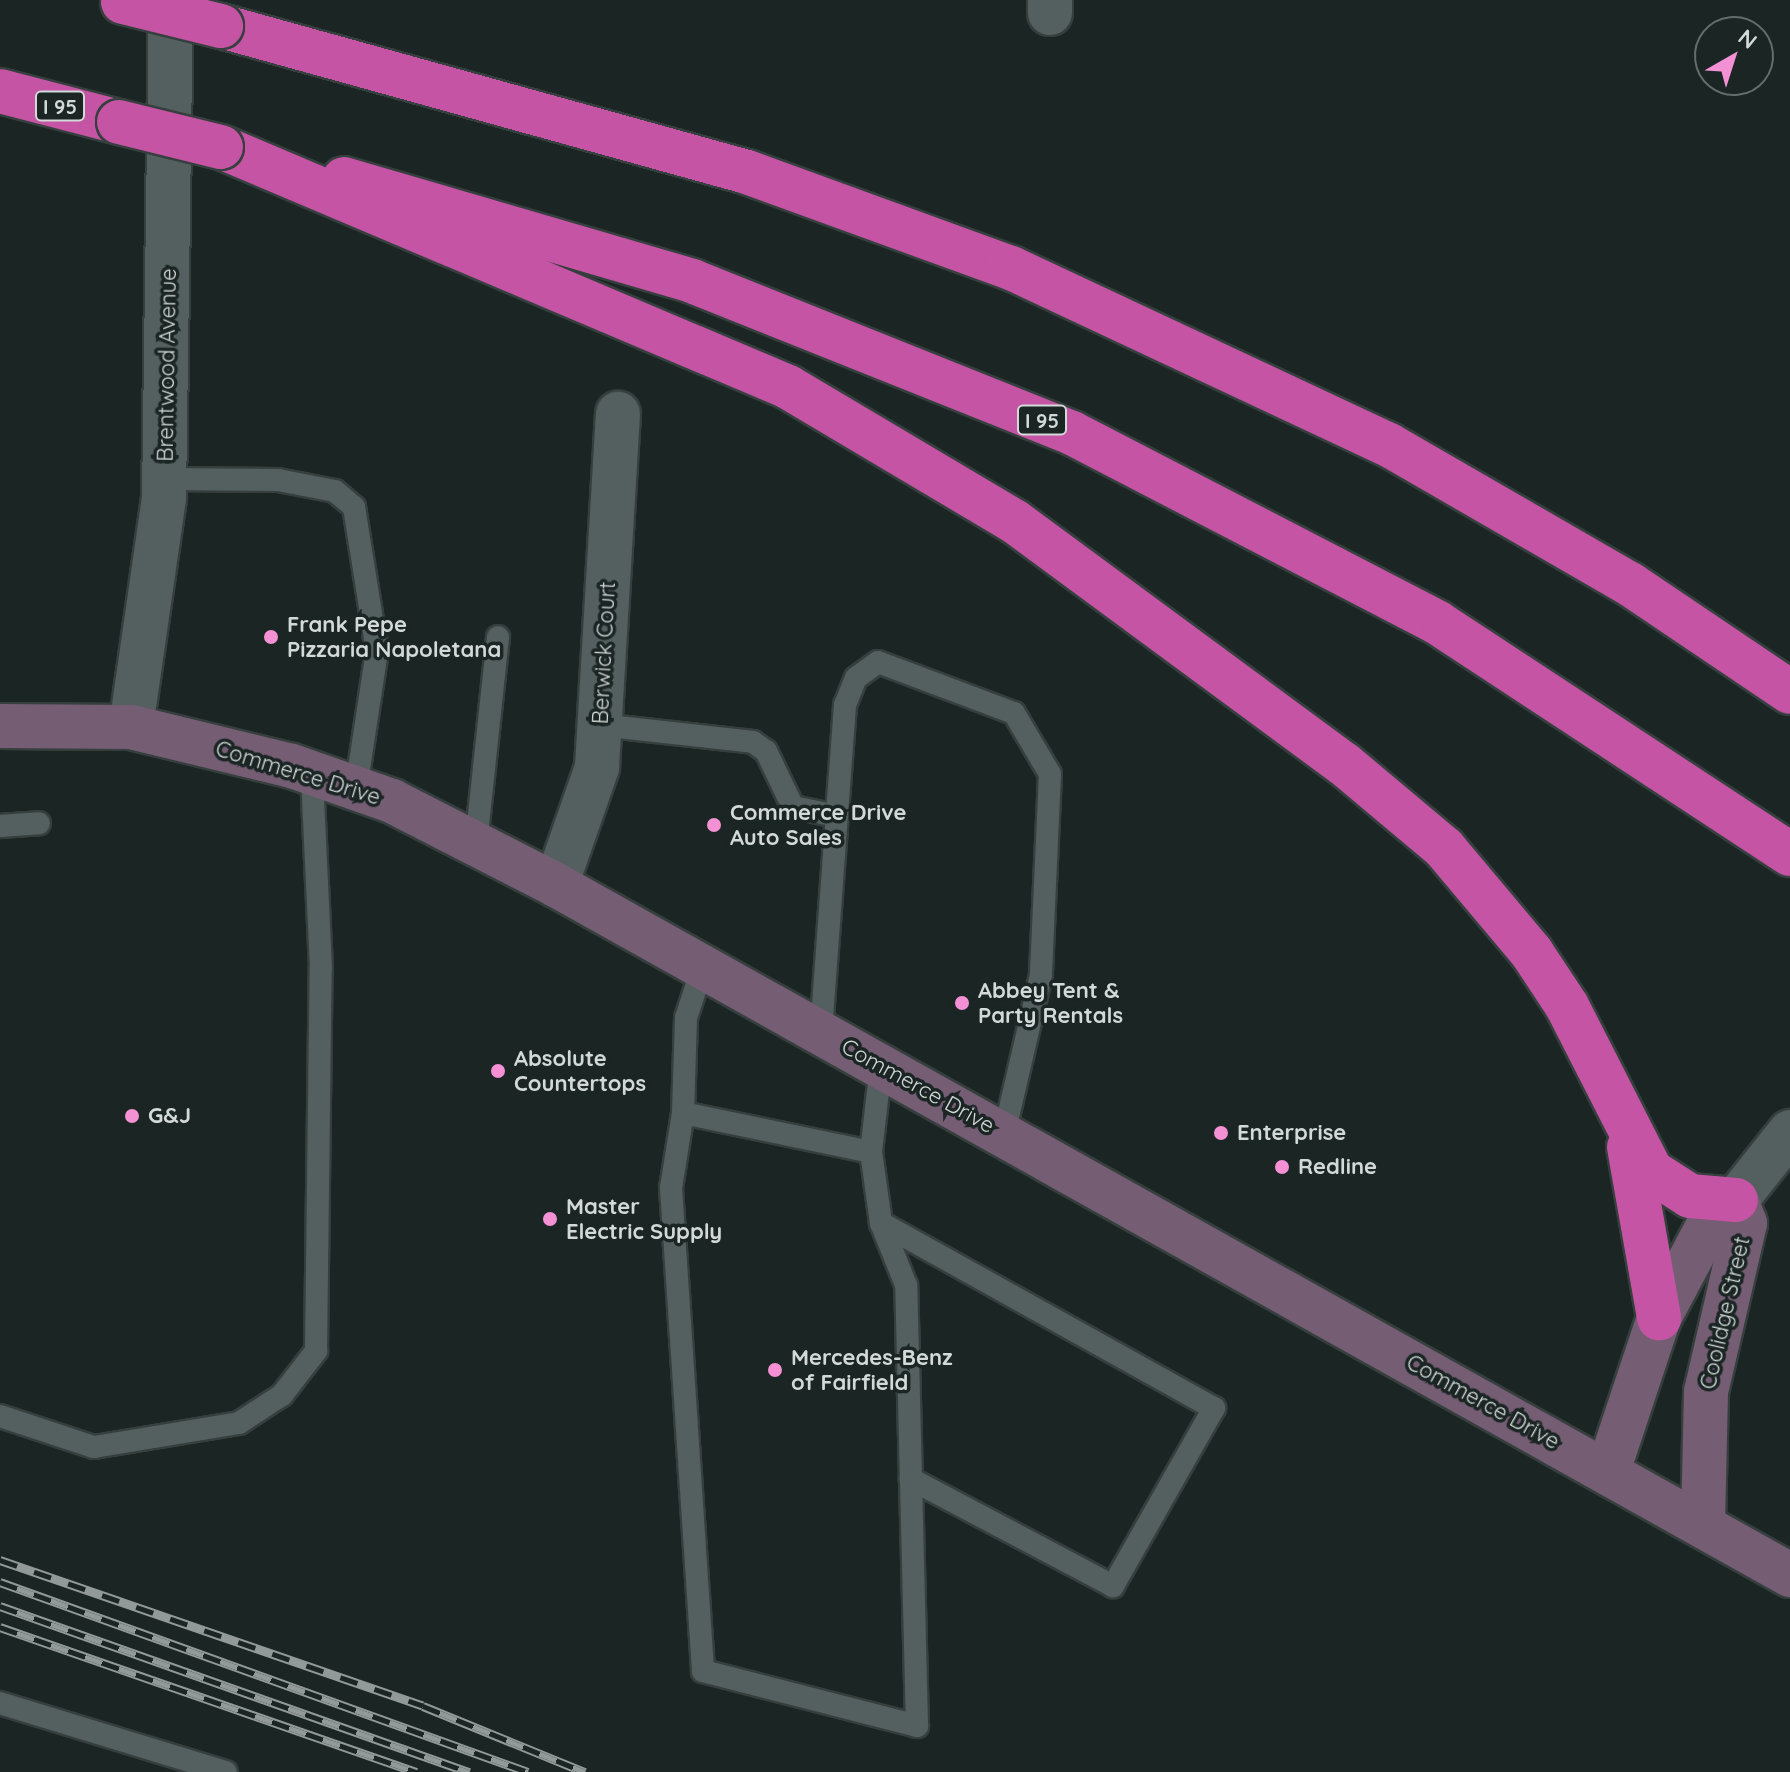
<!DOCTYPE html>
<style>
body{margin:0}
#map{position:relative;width:1790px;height:1772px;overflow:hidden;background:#1a2524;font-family:Quicksand,sans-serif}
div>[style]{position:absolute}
.roads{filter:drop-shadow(2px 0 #363f3e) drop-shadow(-2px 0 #363f3e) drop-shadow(0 2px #363f3e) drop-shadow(0 -2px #363f3e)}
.service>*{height:22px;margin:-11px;padding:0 11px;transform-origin:11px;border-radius:11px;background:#53605f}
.minor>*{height:44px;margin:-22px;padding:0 22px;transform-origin:22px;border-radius:22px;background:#53605f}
.secondary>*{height:44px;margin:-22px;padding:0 22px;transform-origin:22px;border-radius:22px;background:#755d74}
.motorway>*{height:44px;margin:-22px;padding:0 22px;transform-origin:22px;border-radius:22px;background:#c555a4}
.rail>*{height:9px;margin-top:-4.5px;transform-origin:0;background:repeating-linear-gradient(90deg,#1a2524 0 18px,#929a99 0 36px);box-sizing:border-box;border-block:2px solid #929a99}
.bridges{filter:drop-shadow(2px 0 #363f3e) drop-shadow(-2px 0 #363f3e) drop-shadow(0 2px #363f3e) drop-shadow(0 -2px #363f3e)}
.motorway-bridge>*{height:44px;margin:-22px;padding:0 22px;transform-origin:22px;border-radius:22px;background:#c555a4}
.dots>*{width:22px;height:22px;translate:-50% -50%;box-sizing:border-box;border:4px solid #1a2524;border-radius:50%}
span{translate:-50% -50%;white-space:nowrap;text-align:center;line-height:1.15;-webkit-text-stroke:7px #1a2524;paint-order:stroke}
.shield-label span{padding:2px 6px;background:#1a2524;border:2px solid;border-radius:6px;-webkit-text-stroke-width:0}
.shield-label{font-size:20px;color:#d2d9d8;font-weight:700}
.street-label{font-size:22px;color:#d2d9d8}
.poi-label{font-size:22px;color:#d2d9d8;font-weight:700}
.left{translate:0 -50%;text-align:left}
.north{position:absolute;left:1694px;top:16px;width:80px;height:80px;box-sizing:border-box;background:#1a2524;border:2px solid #646d6c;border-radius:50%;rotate:39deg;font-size:22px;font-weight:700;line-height:32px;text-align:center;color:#d2d9d8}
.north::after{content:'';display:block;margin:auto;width:28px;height:36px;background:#f491d4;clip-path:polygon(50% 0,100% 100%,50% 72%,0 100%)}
</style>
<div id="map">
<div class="roads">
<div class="service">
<i style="left:164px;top:479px;width:114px;rotate:0.5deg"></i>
<i style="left:278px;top:480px;width:58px;rotate:10.9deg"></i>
<i style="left:335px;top:491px;width:25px;rotate:40deg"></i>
<i style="left:354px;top:507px;width:146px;rotate:80.9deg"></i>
<i style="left:377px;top:651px;width:140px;rotate:98.7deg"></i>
<i style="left:600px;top:725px;width:154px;rotate:6.3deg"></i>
<i style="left:753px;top:742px;width:16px;rotate:35deg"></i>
<i style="left:766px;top:751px;width:62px;rotate:64.3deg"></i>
<i style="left:793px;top:807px;width:45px;rotate:11.6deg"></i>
<i style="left:0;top:826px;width:39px;rotate:-4deg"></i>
<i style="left:476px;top:843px;width:207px;rotate:-83.9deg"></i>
<i style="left:703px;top:966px;width:55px;rotate:108.1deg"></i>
<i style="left:686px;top:1018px;width:95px;rotate:91.8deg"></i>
<i style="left:683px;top:1113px;width:192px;rotate:11.7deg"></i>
<i style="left:871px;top:1152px;width:87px;rotate:-83.4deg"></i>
<i style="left:821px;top:1032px;width:328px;rotate:-85.8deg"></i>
<i style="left:845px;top:705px;width:29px;rotate:-68deg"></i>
<i style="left:856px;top:678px;width:27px;rotate:-36deg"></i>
<i style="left:878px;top:662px;width:145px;rotate:20.6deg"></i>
<i style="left:1014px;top:713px;width:71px;rotate:59.5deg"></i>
<i style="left:1050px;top:774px;width:201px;rotate:92.6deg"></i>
<i style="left:1041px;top:975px;width:163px;rotate:103.1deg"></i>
<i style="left:683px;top:1113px;width:76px;rotate:99.1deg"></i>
<i style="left:671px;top:1188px;width:484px;rotate:86.2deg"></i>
<i style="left:703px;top:1671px;width:221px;rotate:14.4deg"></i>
<i style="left:917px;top:1726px;width:441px;rotate:-91.4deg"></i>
<i style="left:906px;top:1285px;width:67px;rotate:-112deg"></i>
<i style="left:881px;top:1223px;width:72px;rotate:-98deg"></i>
<i style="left:881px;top:1223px;width:381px;rotate:29.1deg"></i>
<i style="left:1214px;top:1408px;width:205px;rotate:119.6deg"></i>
<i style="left:1113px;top:1586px;width:229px;rotate:-152.1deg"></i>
<i style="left:0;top:1416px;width:99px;rotate:18.3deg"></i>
<i style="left:94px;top:1447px;width:147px;rotate:-9.4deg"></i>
<i style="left:239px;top:1423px;width:51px;rotate:-33.1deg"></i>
<i style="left:282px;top:1395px;width:56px;rotate:-52.3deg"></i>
<i style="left:316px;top:1351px;width:383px;rotate:-89.3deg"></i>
<i style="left:321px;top:968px;width:194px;rotate:-92.7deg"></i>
<i style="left:0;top:1703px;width:236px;rotate:17deg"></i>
</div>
<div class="minor">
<i style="left:1050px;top:13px;width:13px;rotate:-90deg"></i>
<i style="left:131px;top:727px;width:231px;rotate:-81.8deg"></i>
<i style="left:164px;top:498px;width:498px;rotate:-89.2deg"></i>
<i style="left:556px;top:885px;width:125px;rotate:-70.8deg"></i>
<i style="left:597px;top:767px;width:354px;rotate:-86.6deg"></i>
<i style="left:1736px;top:1200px;width:87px;rotate:-51.5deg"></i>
</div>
<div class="secondary">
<i style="left:0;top:726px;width:131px;rotate:0.4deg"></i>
<i style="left:131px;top:727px;width:166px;rotate:13.6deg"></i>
<i style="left:292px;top:766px;width:106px;rotate:19.3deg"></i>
<i style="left:392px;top:801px;width:184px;rotate:27.1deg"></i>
<i style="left:556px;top:885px;width:1414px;rotate:29.21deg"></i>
<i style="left:1608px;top:1471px;width:161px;rotate:-71.6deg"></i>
<i style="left:1659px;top:1318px;width:104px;rotate:-62deg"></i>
<i style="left:1708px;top:1226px;width:38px;rotate:-43deg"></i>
<i style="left:1736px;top:1200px;width:25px;rotate:69deg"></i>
<i style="left:1745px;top:1223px;width:173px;rotate:103deg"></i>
<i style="left:1706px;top:1392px;width:132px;rotate:91.3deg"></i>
</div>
<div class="motorway">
<i style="left:221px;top:26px;width:546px;rotate:15.51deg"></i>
<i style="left:747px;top:172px;width:281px;rotate:20deg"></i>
<i style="left:1011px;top:268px;width:417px;rotate:25.1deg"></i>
<i style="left:1389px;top:445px;width:278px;rotate:30deg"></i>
<i style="left:1630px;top:584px;width:193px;rotate:34deg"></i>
<i style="left:0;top:91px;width:123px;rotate:14.6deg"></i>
<i style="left:221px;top:147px;width:616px;rotate:22.94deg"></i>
<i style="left:788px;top:387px;width:263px;rotate:30.7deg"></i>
<i style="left:1014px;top:521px;width:410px;rotate:36.4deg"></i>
<i style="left:1344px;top:764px;width:131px;rotate:40deg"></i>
<i style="left:1444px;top:848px;width:137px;rotate:50deg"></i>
<i style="left:1532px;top:953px;width:64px;rotate:56.6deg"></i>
<i style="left:1567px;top:1006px;width:185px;rotate:63deg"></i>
<i style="left:1651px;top:1171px;width:46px;rotate:32.7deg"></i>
<i style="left:1690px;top:1196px;width:46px;rotate:5deg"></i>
<i style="left:344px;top:179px;width:363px;rotate:16.3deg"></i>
<i style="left:692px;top:281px;width:409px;rotate:21.8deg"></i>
<i style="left:1072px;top:433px;width:412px;rotate:27.4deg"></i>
<i style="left:1438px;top:623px;width:421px;rotate:33.3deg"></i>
<i style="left:1629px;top:1147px;width:174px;rotate:80deg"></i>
</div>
</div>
<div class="rail">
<i style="left:0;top:1560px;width:447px;rotate:19deg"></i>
<i style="left:423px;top:1706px;width:175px;rotate:22.2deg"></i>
<i style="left:0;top:1582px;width:561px;rotate:19.79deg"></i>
<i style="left:0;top:1606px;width:498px;rotate:19.5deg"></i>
<i style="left:0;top:1627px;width:441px;rotate:19.2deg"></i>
</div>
<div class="bridges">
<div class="motorway-bridge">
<i style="left:123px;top:2px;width:101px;rotate:13.8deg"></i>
<i style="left:119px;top:122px;width:105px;rotate:13.8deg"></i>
</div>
</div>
<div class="dots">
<i style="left:271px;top:637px;background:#f491d4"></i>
<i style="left:714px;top:825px;background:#f491d4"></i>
<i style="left:962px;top:1003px;background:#f491d4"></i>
<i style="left:498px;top:1071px;background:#f491d4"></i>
<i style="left:132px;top:1116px;background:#f491d4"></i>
<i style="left:1221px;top:1133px;background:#f491d4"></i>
<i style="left:1282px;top:1167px;background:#f491d4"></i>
<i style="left:550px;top:1219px;background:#f491d4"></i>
<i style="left:775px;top:1370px;background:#f491d4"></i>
</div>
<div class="shield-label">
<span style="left:60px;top:106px">I 95</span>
<span style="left:1042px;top:420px">I 95</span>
</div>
<div class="street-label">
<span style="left:167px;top:365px;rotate:-89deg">Brentwood Avenue</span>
<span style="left:604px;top:653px;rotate:-87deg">Berwick Court</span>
<span style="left:298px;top:773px;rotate:17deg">Commerce Drive</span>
<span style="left:918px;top:1086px;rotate:29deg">Commerce Drive</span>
<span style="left:1725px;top:1313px;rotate:-77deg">Coolidge Street</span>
<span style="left:1483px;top:1402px;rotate:29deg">Commerce Drive</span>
</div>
<div class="poi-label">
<span class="left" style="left:287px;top:637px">Frank Pepe<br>Pizzaria Napoletana</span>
<span class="left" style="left:730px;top:825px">Commerce Drive<br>Auto Sales</span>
<span class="left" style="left:978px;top:1003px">Abbey Tent &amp;<br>Party Rentals</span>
<span class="left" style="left:514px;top:1071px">Absolute<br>Countertops</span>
<span class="left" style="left:148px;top:1116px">G&amp;J</span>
<span class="left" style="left:1237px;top:1133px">Enterprise</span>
<span class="left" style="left:1298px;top:1167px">Redline</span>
<span class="left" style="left:566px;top:1219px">Master<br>Electric Supply</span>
<span class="left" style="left:791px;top:1370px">Mercedes-Benz<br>of Fairfield</span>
</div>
<div class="north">N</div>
</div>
